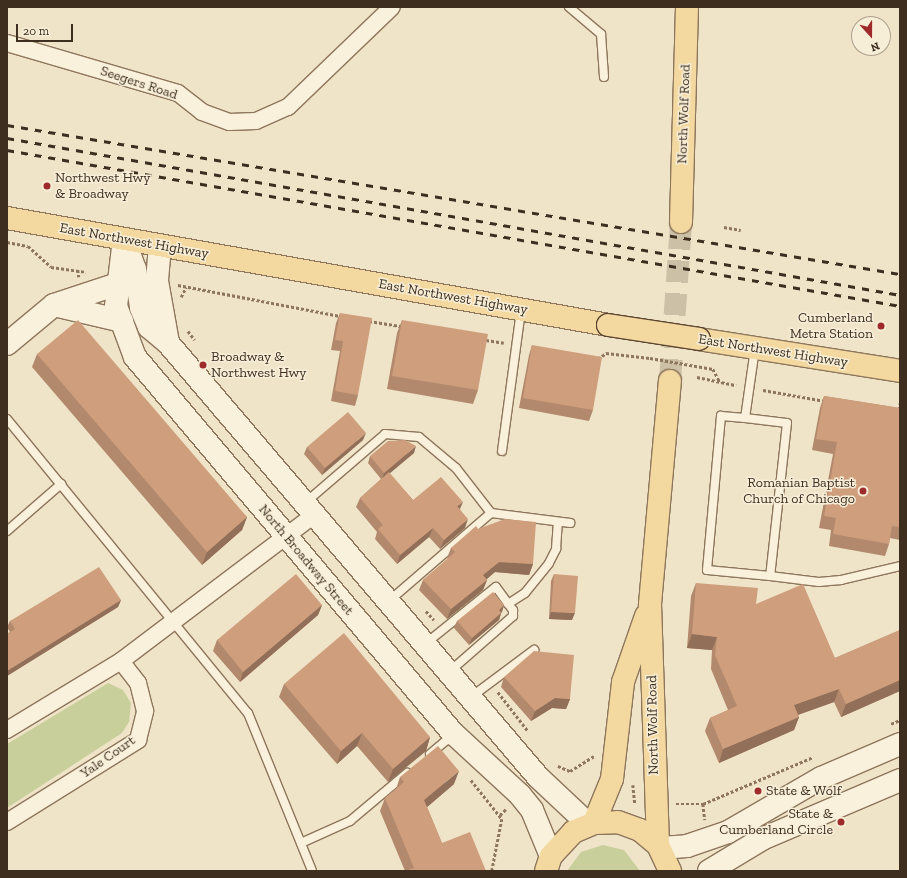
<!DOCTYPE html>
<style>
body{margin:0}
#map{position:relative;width:907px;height:878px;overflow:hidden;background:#f0e4c8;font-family:"Zilla Slab",serif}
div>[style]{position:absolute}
.green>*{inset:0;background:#c9cf9b}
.primary-tunnel>*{height:22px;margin-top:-11px;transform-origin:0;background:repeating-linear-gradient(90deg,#ccc0a6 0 22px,transparent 0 33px)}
.path>*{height:2.5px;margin-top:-1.25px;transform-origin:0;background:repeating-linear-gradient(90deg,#8d765c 0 3px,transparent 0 5px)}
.roads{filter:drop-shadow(1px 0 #8d765c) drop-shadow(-1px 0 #8d765c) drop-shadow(0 1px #8d765c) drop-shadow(0 -1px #8d765c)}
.lane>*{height:8px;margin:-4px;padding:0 4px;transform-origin:4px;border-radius:4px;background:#faf1dc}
.street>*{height:16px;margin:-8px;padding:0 8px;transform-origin:8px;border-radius:8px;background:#faf1dc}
.secondary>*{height:22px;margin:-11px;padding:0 11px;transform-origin:11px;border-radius:11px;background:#faf1dc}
.primary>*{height:22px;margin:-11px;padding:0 11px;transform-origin:11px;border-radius:11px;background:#f3d9a0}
.rail>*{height:3px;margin-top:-1.5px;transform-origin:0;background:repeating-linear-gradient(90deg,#3d2e20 0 7px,transparent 0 14px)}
.path-bridge>*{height:2.5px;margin-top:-1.25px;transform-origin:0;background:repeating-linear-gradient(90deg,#8d765c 0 3px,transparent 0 5px)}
.bridges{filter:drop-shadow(1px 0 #5b4430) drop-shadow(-1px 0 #5b4430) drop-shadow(0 1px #5b4430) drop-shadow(0 -1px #5b4430)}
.primary-bridge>*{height:22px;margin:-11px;padding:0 11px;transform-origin:11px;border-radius:11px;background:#f3d9a0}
.wall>*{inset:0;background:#b2896c}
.shaded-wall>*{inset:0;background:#916f58}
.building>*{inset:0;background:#cf9f7d}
.dots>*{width:11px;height:11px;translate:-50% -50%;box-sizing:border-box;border:2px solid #f7eed8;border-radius:50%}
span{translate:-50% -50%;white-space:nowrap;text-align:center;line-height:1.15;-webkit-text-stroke:3px #f7eed8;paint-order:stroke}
.street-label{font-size:14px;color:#3d2e20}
.poi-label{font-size:14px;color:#3d2e20}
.left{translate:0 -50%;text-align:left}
.right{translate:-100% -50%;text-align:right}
.frame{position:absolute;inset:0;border:8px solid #3d2e20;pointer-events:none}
.north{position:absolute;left:851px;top:16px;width:40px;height:40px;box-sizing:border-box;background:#f7eed8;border:1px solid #ada18e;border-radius:50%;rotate:159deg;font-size:11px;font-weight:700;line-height:16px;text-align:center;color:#3d2e20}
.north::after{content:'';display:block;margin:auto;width:14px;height:18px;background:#9e2a2b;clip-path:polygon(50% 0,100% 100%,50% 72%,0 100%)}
.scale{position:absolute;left:16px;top:24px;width:57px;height:18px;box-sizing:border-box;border:2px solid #3d2e20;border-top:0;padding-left:5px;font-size:12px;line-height:14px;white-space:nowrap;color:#3d2e20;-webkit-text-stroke:3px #f7eed8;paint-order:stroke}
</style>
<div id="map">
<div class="green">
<i style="clip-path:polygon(108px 683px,123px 690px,131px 703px,129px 722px,122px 733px,7px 808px,7px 744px)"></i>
<i style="clip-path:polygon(603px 845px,624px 850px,640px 871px,567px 871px,581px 852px)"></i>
</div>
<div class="primary-tunnel">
<i style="left:670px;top:381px;width:159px;rotate:-86deg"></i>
</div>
<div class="path">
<i style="left:724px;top:227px;width:17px;rotate:10deg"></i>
<i style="left:7px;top:242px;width:21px;rotate:11deg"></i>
<i style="left:28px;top:246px;width:31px;rotate:42deg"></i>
<i style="left:51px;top:267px;width:35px;rotate:8deg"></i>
<i style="left:78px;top:270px;width:7px;rotate:82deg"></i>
<i style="left:178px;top:285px;width:165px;rotate:10.8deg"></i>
<i style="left:181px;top:297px;width:11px;rotate:-63deg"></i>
<i style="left:369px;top:321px;width:33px;rotate:9deg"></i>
<i style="left:188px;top:331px;width:11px;rotate:52deg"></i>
<i style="left:486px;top:340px;width:18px;rotate:9deg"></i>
<i style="left:598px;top:359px;width:10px;rotate:-37deg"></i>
<i style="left:606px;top:353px;width:44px;rotate:6.5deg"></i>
<i style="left:713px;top:369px;width:15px;rotate:62deg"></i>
<i style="left:697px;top:377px;width:40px;rotate:12deg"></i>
<i style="left:763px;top:390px;width:63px;rotate:10.1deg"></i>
<i style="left:899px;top:410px;width:7px;rotate:-82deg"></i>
<i style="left:426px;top:611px;width:12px;rotate:48deg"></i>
<i style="left:498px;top:692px;width:49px;rotate:52.4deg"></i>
<i style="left:891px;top:724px;width:10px;rotate:-24deg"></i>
<i style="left:558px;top:766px;width:13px;rotate:23deg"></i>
<i style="left:570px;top:771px;width:28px;rotate:-32deg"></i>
<i style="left:471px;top:780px;width:50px;rotate:51.5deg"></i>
<i style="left:502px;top:819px;width:53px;rotate:100.9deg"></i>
<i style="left:633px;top:785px;width:19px;rotate:84deg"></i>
<i style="left:676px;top:804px;width:27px"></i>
<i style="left:703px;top:804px;width:120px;rotate:-23.1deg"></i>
<i style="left:703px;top:804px;width:16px;rotate:83deg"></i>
<i style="left:500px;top:815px;width:8px;rotate:-45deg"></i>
</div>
<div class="roads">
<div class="lane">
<i style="left:569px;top:7px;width:42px;rotate:40.2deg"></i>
<i style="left:601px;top:34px;width:43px;rotate:86deg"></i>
<i style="left:745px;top:418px;width:42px;rotate:6.8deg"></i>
<i style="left:787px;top:423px;width:154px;rotate:96.3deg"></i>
<i style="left:770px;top:576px;width:63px;rotate:-174.6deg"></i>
<i style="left:707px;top:570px;width:155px;rotate:-84.8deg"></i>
<i style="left:721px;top:416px;width:24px;rotate:5deg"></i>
<i style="left:745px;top:418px;width:70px;rotate:-81.8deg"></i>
<i style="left:7px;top:419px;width:380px;rotate:50.7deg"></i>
<i style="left:248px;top:713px;width:170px;rotate:67.9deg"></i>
<i style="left:502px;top:451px;width:141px;rotate:-82.3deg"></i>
<i style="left:306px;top:502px;width:104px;rotate:-40.7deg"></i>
<i style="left:385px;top:434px;width:34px;rotate:5deg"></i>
<i style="left:419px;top:437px;width:48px;rotate:40deg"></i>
<i style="left:456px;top:468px;width:57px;rotate:52.1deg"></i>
<i style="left:491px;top:513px;width:80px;rotate:7.2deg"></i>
<i style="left:7px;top:531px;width:72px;rotate:-41deg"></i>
<i style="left:770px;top:576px;width:49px;rotate:7deg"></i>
<i style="left:819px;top:582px;width:22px;rotate:-5deg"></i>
<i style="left:841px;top:580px;width:61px;rotate:-13.3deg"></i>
<i style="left:389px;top:601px;width:135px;rotate:-40.8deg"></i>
<i style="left:508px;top:604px;width:20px;rotate:-33deg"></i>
<i style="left:525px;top:593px;width:38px;rotate:-51deg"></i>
<i style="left:549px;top:563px;width:16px;rotate:-63deg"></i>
<i style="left:556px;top:549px;width:27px;rotate:-86deg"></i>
<i style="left:425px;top:644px;width:91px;rotate:-38.8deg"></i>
<i style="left:496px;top:587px;width:29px;rotate:54deg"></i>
<i style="left:513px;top:610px;width:6px;rotate:90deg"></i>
<i style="left:513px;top:616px;width:85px;rotate:138.8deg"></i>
<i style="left:471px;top:697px;width:79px;rotate:-36.7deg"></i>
<i style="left:430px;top:754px;width:31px;rotate:-40deg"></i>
<i style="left:301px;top:843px;width:54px;rotate:-24.2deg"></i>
<i style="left:350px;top:821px;width:75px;rotate:-40.1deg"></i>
</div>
<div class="street">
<i style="left:7px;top:43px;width:178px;rotate:16.3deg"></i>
<i style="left:178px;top:93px;width:31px;rotate:38deg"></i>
<i style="left:202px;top:112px;width:29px;rotate:20deg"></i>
<i style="left:229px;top:122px;width:27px;rotate:-2deg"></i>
<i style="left:256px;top:121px;width:35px;rotate:-24deg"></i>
<i style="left:288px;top:107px;width:144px;rotate:-43.9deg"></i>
<i style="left:7px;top:730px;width:133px;rotate:-31.2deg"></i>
<i style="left:121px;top:661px;width:241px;rotate:-37.1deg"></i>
<i style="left:7px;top:822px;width:155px;rotate:-32deg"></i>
<i style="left:138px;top:740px;width:30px;rotate:-76deg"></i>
<i style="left:145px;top:711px;width:29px;rotate:-104deg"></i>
<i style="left:138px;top:683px;width:28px;rotate:-128deg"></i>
</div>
<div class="secondary">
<i style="left:124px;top:239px;width:67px;rotate:96.8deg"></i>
<i style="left:116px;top:306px;width:54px;rotate:69.6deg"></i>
<i style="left:135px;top:357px;width:494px;rotate:49.8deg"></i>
<i style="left:454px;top:734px;width:90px;rotate:42.7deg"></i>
<i style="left:520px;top:795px;width:19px;rotate:51deg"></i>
<i style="left:532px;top:810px;width:50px;rotate:67.6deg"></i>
<i style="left:125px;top:242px;width:29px;rotate:70deg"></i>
<i style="left:135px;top:269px;width:39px;rotate:81deg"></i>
<i style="left:141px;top:308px;width:21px;rotate:67deg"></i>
<i style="left:149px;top:327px;width:25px;rotate:40deg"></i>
<i style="left:160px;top:246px;width:35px;rotate:95deg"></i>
<i style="left:157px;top:281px;width:63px;rotate:79.9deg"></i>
<i style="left:168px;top:343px;width:570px;rotate:49.55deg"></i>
<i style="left:538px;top:777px;width:69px;rotate:43.2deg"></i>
<i style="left:54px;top:305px;width:70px;rotate:13.2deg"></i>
<i style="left:7px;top:344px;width:61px;rotate:-39.7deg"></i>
<i style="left:54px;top:305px;width:67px;rotate:-18.2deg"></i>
<i style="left:660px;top:848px;width:27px;rotate:-4deg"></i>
<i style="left:687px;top:846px;width:43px;rotate:-18.9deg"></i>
<i style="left:728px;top:832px;width:108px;rotate:-30.1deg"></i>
<i style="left:821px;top:778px;width:86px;rotate:-23.3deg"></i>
<i style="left:709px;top:871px;width:62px;rotate:-31.1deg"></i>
<i style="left:762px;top:839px;width:150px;rotate:-23.1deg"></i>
</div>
<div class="primary">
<i style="left:7px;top:218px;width:610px;rotate:10.09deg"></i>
<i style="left:681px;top:222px;width:215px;rotate:-88.4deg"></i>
<i style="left:699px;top:339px;width:204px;rotate:9deg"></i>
<i style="left:594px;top:823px;width:48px;rotate:-67.8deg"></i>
<i style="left:612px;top:779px;width:98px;rotate:-83.5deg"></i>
<i style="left:623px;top:682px;width:70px;rotate:-70.8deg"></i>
<i style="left:658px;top:845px;width:241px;rotate:-91.9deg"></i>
<i style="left:650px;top:604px;width:224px;rotate:-84.9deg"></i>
<i style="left:546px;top:871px;width:16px;rotate:-72deg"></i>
<i style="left:551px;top:856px;width:33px;rotate:-47deg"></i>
<i style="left:573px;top:832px;width:23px;rotate:-23deg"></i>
<i style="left:594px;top:823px;width:24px;rotate:-2deg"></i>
<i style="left:618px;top:822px;width:23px;rotate:20deg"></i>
<i style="left:640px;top:830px;width:23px;rotate:40deg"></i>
<i style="left:658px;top:845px;width:29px;rotate:65deg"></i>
</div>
</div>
<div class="rail">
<i style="left:7px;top:125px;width:905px;rotate:9.47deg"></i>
<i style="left:7px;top:138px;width:907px;rotate:9.97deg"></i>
<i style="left:7px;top:150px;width:907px;rotate:9.91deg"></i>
</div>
<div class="path-bridge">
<i style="left:650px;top:358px;width:64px;rotate:9.9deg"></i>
</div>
<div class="bridges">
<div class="primary-bridge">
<i style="left:608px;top:325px;width:92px;rotate:8.7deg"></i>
</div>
</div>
<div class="wall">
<i style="clip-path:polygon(340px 313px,358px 395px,355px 406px,331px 401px,340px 351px,331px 350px,336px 323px)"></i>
<i style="clip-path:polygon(402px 320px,478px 390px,473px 404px,387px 389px,397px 333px)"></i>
<i style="clip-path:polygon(532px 345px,593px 410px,589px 421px,519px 408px,529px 355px)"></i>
<i style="clip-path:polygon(37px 354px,247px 517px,242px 530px,202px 565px,32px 367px)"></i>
<i style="clip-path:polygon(824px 396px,900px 408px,900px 540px,890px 538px,889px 544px,885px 556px,829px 546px,831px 530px,819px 528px,833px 454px,812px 450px,820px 408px)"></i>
<i style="clip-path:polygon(363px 440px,322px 475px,304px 454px,307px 447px)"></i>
<i style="clip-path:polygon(414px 453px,389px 473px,413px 500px,460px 509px,465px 528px,440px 549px,429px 537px,397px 564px,375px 539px,377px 532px,356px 507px,360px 498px,381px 479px,368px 463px,370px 456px)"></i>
<i style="clip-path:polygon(478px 529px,533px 564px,529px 575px,495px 572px,486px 579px,487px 580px,483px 590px,447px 619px,419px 590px,423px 580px,448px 559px,447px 558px,451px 548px)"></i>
<i style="clip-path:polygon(554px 574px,572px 620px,549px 619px,551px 581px)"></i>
<i style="clip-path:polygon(696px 583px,756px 604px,835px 658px,900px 630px,900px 691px,841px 717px,834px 702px,798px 715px,799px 717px,794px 730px,719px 763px,705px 731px,710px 718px,728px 710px,711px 669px,712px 650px,687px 648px,691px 596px)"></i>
<i style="clip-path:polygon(121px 600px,118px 607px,7px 676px,7px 634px,10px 632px,7px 627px,10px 621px)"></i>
<i style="clip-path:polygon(322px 605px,318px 615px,240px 682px,213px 651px,217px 640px)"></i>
<i style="clip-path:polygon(504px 605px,499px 620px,469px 645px,454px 628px,457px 621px)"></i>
<i style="clip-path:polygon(504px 677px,570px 699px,566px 709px,552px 708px,531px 721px,501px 687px)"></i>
<i style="clip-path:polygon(284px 684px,430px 737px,426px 751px,388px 782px,357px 746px,337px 764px,279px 697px)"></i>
<i style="clip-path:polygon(400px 777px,454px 784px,427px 807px,442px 843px,486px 871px,405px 871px,380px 811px,385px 798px,396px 789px)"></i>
</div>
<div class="shaded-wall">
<i style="clip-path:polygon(366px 433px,363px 440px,322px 475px,325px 468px)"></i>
<i style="clip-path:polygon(416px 446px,414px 453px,382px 480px,384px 473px)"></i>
<i style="clip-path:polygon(463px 502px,459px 511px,457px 506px)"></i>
<i style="clip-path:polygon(247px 517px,242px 530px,202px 565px,207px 552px)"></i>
<i style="clip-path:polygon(468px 519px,465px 528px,440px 549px,444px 540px)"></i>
<i style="clip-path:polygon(433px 528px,429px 537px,397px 564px,400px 555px)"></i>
<i style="clip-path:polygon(499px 562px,533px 564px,529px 575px,495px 572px,479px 586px,483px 575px)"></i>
<i style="clip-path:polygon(487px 580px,483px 590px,447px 619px,451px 609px)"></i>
<i style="clip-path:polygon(121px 600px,118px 607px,7px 676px,7px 671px)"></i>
<i style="clip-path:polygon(322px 605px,318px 615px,240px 682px,243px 672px)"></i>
<i style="clip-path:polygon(504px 605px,502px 612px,496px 617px,499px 610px)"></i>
<i style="clip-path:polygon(551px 612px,575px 613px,572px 620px,549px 619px)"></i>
<i style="clip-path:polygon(501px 613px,499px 620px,469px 645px,472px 638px)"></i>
<i style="clip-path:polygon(692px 634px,717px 637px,712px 650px,687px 648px)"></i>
<i style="clip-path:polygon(900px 680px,900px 691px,841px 717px,846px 704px)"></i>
<i style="clip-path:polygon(839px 689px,834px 702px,789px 718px,794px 705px)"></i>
<i style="clip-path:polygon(555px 698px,570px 699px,566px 709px,552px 708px,531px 721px,535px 711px)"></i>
<i style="clip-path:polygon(799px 717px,794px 730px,719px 763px,723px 749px)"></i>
<i style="clip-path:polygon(362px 733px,357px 746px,337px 764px,341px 751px)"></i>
<i style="clip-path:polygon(430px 737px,426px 751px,388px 782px,393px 769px)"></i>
<i style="clip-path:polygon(459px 771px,454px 784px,419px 814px,424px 800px)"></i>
</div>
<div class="building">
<i style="clip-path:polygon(340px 313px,372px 318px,358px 395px,335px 391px,343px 341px,335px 340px)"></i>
<i style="clip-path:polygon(78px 320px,247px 517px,207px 552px,37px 354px)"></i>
<i style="clip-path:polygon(402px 320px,488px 334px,478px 390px,392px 376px)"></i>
<i style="clip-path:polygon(532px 345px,602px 357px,593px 410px,523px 398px)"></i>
<i style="clip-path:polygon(824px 396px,900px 408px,900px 527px,892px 526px,889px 544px,833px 534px,836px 518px,824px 516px,837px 442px,816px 439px)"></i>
<i style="clip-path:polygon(348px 412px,366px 433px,325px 468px,307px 447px)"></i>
<i style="clip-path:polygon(405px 440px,416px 446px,384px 473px,370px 456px,388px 441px)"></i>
<i style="clip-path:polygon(389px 472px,413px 500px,441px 477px,463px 502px,457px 506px,468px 519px,444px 540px,433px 528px,400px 555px,378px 529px,383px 525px,360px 498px)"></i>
<i style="clip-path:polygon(505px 519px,536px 522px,533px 564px,499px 562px,483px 575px,487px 580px,451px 609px,423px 580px,455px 552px,451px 548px,476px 526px,478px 529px)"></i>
<i style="clip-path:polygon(99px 567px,121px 600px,7px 671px,7px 634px,15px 629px,10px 621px)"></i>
<i style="clip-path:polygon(296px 574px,322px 605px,243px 672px,217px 640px)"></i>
<i style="clip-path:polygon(554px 574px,578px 576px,575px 613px,551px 612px)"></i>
<i style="clip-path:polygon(696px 583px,758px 588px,756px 604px,803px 584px,835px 658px,900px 630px,900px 680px,846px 704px,839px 689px,794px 705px,799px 717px,723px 749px,710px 718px,737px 706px,715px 655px,717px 637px,692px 634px)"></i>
<i style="clip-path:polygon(493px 592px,504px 605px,499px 610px,501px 613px,472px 638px,457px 621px)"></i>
<i style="clip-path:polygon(344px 633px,430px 737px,393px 769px,362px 733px,341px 751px,284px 684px)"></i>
<i style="clip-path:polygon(534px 651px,574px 655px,570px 699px,555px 698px,535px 711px,504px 677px)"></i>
<i style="clip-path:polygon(438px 746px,459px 771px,424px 800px,442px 843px,470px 832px,486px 871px,405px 871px,414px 868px,385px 798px,404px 782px,400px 777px)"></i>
</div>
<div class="dots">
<i style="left:47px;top:186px;background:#9e2a2b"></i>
<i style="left:881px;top:326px;background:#9e2a2b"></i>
<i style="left:203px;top:365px;background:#9e2a2b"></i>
<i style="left:863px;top:491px;background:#9e2a2b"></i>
<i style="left:758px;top:791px;background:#9e2a2b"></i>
<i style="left:841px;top:822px;background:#9e2a2b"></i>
</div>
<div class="street-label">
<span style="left:139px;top:83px;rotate:18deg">Seegers Road</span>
<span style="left:684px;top:114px;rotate:-88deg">North Wolf Road</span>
<span style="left:134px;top:241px;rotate:10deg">East Northwest Highway</span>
<span style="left:453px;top:297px;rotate:10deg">East Northwest Highway</span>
<span style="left:773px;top:351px;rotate:9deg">East Northwest Highway</span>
<span style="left:306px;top:560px;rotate:50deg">North Broadway Street</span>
<span style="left:653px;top:725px;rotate:-91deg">North Wolf Road</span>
<span style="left:108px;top:757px;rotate:-35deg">Yale Court</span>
</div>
<div class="poi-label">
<span class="left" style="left:55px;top:186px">Northwest Hwy<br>&amp; Broadway</span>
<span class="right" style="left:873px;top:326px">Cumberland<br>Metra Station</span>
<span class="left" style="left:211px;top:365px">Broadway &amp;<br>Northwest Hwy</span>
<span class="right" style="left:855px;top:491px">Romanian Baptist<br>Church of Chicago</span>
<span class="left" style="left:766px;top:791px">State &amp; Wolf</span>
<span class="right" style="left:833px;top:822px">State &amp;<br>Cumberland Circle</span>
</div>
<div class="frame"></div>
<div class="north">N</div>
<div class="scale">20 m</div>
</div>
